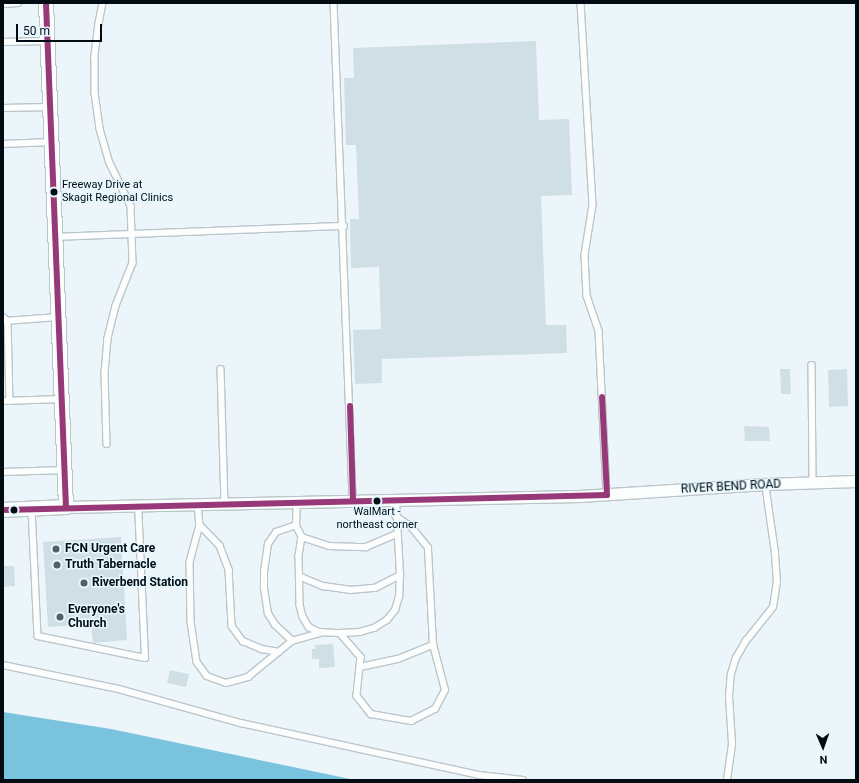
<!DOCTYPE html>
<style>
body{margin:0}
#map{position:relative;width:859px;height:783px;overflow:hidden;background:#ecf5f9;font-family:Roboto,sans-serif}
div>[style]{position:absolute}
.water>*{inset:0;background:#7ac3de}
.building>*{inset:0;background:#d0dfe5}
.roads{filter:drop-shadow(1px 0 #bbc6cb) drop-shadow(-1px 0 #bbc6cb) drop-shadow(0 1px #bbc6cb) drop-shadow(0 -1px #bbc6cb)}
.service>*{height:5.5px;margin:-2.75px;padding:0 2.75px;transform-origin:2.75px;border-radius:2.75px;background:#fcfefe}
.minor>*{height:11px;margin:-5.5px;padding:0 5.5px;transform-origin:5.5px;border-radius:5.5px;background:#fcfefe}
.tertiary>*{height:14px;margin:-7px;padding:0 7px;transform-origin:7px;border-radius:7px;background:#fcfefe}
.bus-1>*{height:6px;margin:-3px;padding:0 3px;transform-origin:3px;border-radius:3px;background:#973978}
.dots>*{width:11px;height:11px;translate:-50% -50%;box-sizing:border-box;border:2px solid #e7f7fe;border-radius:50%}
span{translate:-50% -50%;white-space:nowrap;text-align:center;line-height:1.15;-webkit-text-stroke:3px #e7f7fe;paint-order:stroke}
.bus-label{font-size:11px;color:#020d13}
.left{translate:0 -50%;text-align:left}
.street-label{font-size:12px;color:#020d13}
.poi-label{font-size:12px;color:#020d13;font-weight:700}
.frame{position:absolute;inset:0;border:4px solid #020d13;pointer-events:none}
.north{position:absolute;left:803px;top:727px;width:40px;height:40px;-webkit-text-stroke:3px #e7f7fe;paint-order:stroke;rotate:178deg;font-size:11px;font-weight:700;line-height:16px;text-align:center;color:#020d13}
.north::after{content:'';display:block;margin:auto;width:14px;height:18px;background:#020d13;clip-path:polygon(50% 0,100% 100%,50% 72%,0 100%)}
.scale{position:absolute;left:16px;top:24px;width:86px;height:18px;box-sizing:border-box;border:2px solid #020d13;border-top:0;padding-left:5px;font-size:12px;line-height:14px;white-space:nowrap;color:#020d13;-webkit-text-stroke:3px #e7f7fe;paint-order:stroke}
</style>
<div id="map">
<div class="water">
<i style="clip-path:polygon(3px 712px,111px 729px,355px 780px,3px 780px)"></i>
</div>
<div class="building">
<i style="clip-path:polygon(536px 41px,539px 120px,569px 119px,572px 195px,541px 196px,546px 325px,566px 325px,567px 353px,382px 359px,382px 383px,355px 384px,353px 330px,381px 329px,379px 267px,351px 268px,350px 219px,359px 219px,356px 145px,346px 145px,344px 78px,354px 78px,353px 48px)"></i>
<i style="clip-path:polygon(780px 369px,790px 369px,791px 394px,781px 394px)"></i>
<i style="clip-path:polygon(847px 369px,848px 406px,829px 407px,828px 370px)"></i>
<i style="clip-path:polygon(744px 426px,769px 427px,770px 441px,745px 441px)"></i>
<i style="clip-path:polygon(121px 537px,127px 640px,93px 643px,91px 624px,48px 627px,43px 542px)"></i>
<i style="clip-path:polygon(3px 566px,14px 566px,15px 586px,3px 587px)"></i>
<i style="clip-path:polygon(333px 644px,335px 667px,319px 668px,319px 659px,312px 659px,312px 649px,316px 649px,315px 645px)"></i>
<i style="clip-path:polygon(170px 670px,189px 674px,186px 687px,167px 683px)"></i>
</div>
<div class="roads">
<div class="service">
<i style="left:103px;top:3px;width:20px;rotate:101deg"></i>
<i style="left:99px;top:23px;width:35px;rotate:97deg"></i>
<i style="left:95px;top:58px;width:35px;rotate:90deg"></i>
<i style="left:95px;top:93px;width:36px;rotate:82deg"></i>
<i style="left:100px;top:129px;width:35px;rotate:74deg"></i>
<i style="left:110px;top:163px;width:48px;rotate:64deg"></i>
<i style="left:131px;top:206px;width:57px;rotate:88deg"></i>
<i style="left:133px;top:263px;width:46px;rotate:111.6deg"></i>
<i style="left:116px;top:306px;width:34px;rotate:104deg"></i>
<i style="left:108px;top:339px;width:34px;rotate:95deg"></i>
<i style="left:105px;top:373px;width:71px;rotate:88.4deg"></i>
<i style="left:334px;top:3px;width:498px;rotate:87.8deg"></i>
<i style="left:581px;top:3px;width:202px;rotate:86.6deg"></i>
<i style="left:593px;top:205px;width:51px;rotate:99.1deg"></i>
<i style="left:585px;top:255px;width:41px;rotate:87.2deg"></i>
<i style="left:587px;top:296px;width:37px;rotate:71deg"></i>
<i style="left:599px;top:331px;width:164px;rotate:87.2deg"></i>
<i style="left:3px;top:4px;width:15px;rotate:-4deg"></i>
<i style="left:3px;top:42px;width:44px;rotate:-1.3deg"></i>
<i style="left:3px;top:108px;width:47px;rotate:-1.2deg"></i>
<i style="left:3px;top:144px;width:49px;rotate:-2.3deg"></i>
<i style="left:56px;top:237px;width:288px;rotate:-2.2deg"></i>
<i style="left:3px;top:317px;width:6px;rotate:39deg"></i>
<i style="left:8px;top:321px;width:80px;rotate:88.6deg"></i>
<i style="left:5px;top:321px;width:53px;rotate:-4.3deg"></i>
<i style="left:812px;top:365px;width:118px;rotate:89.5deg"></i>
<i style="left:221px;top:369px;width:135px;rotate:88.3deg"></i>
<i style="left:3px;top:401px;width:59px;rotate:-1.9deg"></i>
<i style="left:3px;top:472px;width:62px;rotate:-1.8deg"></i>
<i style="left:198px;top:504px;width:21px;rotate:85deg"></i>
<i style="left:200px;top:525px;width:38px;rotate:105deg"></i>
<i style="left:190px;top:562px;width:60px;rotate:89deg"></i>
<i style="left:191px;top:622px;width:40px;rotate:81.5deg"></i>
<i style="left:197px;top:662px;width:17px;rotate:54deg"></i>
<i style="left:207px;top:676px;width:20px;rotate:20deg"></i>
<i style="left:226px;top:683px;width:23px;rotate:-15deg"></i>
<i style="left:248px;top:677px;width:57px;rotate:-39.3deg"></i>
<i style="left:292px;top:641px;width:32px;rotate:-16deg"></i>
<i style="left:32px;top:509px;width:127px;rotate:87.3deg"></i>
<i style="left:38px;top:636px;width:109px;rotate:11.6deg"></i>
<i style="left:145px;top:658px;width:153px;rotate:-92.6deg"></i>
<i style="left:200px;top:525px;width:29px;rotate:46deg"></i>
<i style="left:220px;top:546px;width:26px;rotate:69deg"></i>
<i style="left:229px;top:570px;width:56px;rotate:86.9deg"></i>
<i style="left:232px;top:626px;width:19px;rotate:54deg"></i>
<i style="left:243px;top:641px;width:21px;rotate:23deg"></i>
<i style="left:262px;top:649px;width:17px;rotate:10deg"></i>
<i style="left:296px;top:525px;width:13px;rotate:63deg"></i>
<i style="left:302px;top:537px;width:28px;rotate:18deg"></i>
<i style="left:329px;top:546px;width:37px;rotate:2deg"></i>
<i style="left:366px;top:547px;width:34px;rotate:-23deg"></i>
<i style="left:302px;top:537px;width:19px;rotate:99deg"></i>
<i style="left:299px;top:556px;width:49px;rotate:88.8deg"></i>
<i style="left:300px;top:605px;width:12px;rotate:76deg"></i>
<i style="left:303px;top:617px;width:12px;rotate:59deg"></i>
<i style="left:309px;top:627px;width:11px;rotate:27deg"></i>
<i style="left:319px;top:632px;width:21px;rotate:3deg"></i>
<i style="left:340px;top:633px;width:20px;rotate:-3deg"></i>
<i style="left:360px;top:632px;width:15px;rotate:-16deg"></i>
<i style="left:374px;top:628px;width:15px;rotate:-32deg"></i>
<i style="left:387px;top:620px;width:13px;rotate:-51deg"></i>
<i style="left:395px;top:610px;width:14px;rotate:-73deg"></i>
<i style="left:399px;top:597px;width:22px;rotate:-87deg"></i>
<i style="left:400px;top:575px;width:75px;rotate:-93.1deg"></i>
<i style="left:299px;top:576px;width:26px;rotate:23deg"></i>
<i style="left:323px;top:586px;width:27px;rotate:8deg"></i>
<i style="left:350px;top:590px;width:25px;rotate:-5deg"></i>
<i style="left:375px;top:588px;width:28px;rotate:-27deg"></i>
<i style="left:340px;top:633px;width:32px;rotate:49deg"></i>
<i style="left:361px;top:657px;width:39px;rotate:96deg"></i>
<i style="left:357px;top:696px;width:23px;rotate:52deg"></i>
<i style="left:371px;top:714px;width:41px;rotate:9.9deg"></i>
<i style="left:411px;top:721px;width:27px;rotate:-27deg"></i>
<i style="left:435px;top:709px;width:21px;rotate:-62deg"></i>
<i style="left:445px;top:690px;width:47px;rotate:-104.9deg"></i>
<i style="left:433px;top:645px;width:97px;rotate:-93deg"></i>
<i style="left:428px;top:548px;width:27px;rotate:-129deg"></i>
<i style="left:411px;top:527px;width:18px;rotate:-146deg"></i>
<i style="left:292px;top:641px;width:23px;rotate:-137deg"></i>
<i style="left:275px;top:625px;width:13px;rotate:-122deg"></i>
<i style="left:268px;top:614px;width:26px;rotate:-99deg"></i>
<i style="left:264px;top:588px;width:16px;rotate:-90deg"></i>
<i style="left:264px;top:572px;width:28px;rotate:-82deg"></i>
<i style="left:268px;top:544px;width:14px;rotate:-56deg"></i>
<i style="left:276px;top:532px;width:21px;rotate:-19deg"></i>
<i style="left:296px;top:525px;width:23px;rotate:-88deg"></i>
<i style="left:3px;top:665px;width:118px;rotate:11.7deg"></i>
<i style="left:119px;top:689px;width:127px;rotate:15.6deg"></i>
<i style="left:241px;top:723px;width:244px;rotate:12.3deg"></i>
<i style="left:479px;top:775px;width:44px;rotate:6.5deg"></i>
<i style="left:360px;top:667px;width:39px;rotate:-12deg"></i>
<i style="left:398px;top:659px;width:38px;rotate:-22deg"></i>
<i style="left:727px;top:780px;width:36px;rotate:-82deg"></i>
<i style="left:732px;top:744px;width:48px;rotate:-93.6deg"></i>
<i style="left:729px;top:696px;width:22px;rotate:-85deg"></i>
<i style="left:731px;top:674px;width:17px;rotate:-73deg"></i>
<i style="left:736px;top:658px;width:20px;rotate:-60deg"></i>
<i style="left:746px;top:641px;width:43px;rotate:-51.5deg"></i>
<i style="left:773px;top:607px;width:24px;rotate:-81deg"></i>
<i style="left:777px;top:583px;width:30px;rotate:-94deg"></i>
<i style="left:775px;top:553px;width:70px;rotate:-98.2deg"></i>
</div>
<div class="minor">
<i style="left:66px;top:507px;width:514px;rotate:-1.23deg"></i>
<i style="left:580px;top:496px;width:185px;rotate:-3.7deg"></i>
<i style="left:765px;top:484px;width:91px;rotate:-1.9deg"></i>
</div>
<div class="tertiary">
<i style="left:3px;top:510px;width:63px;rotate:-2.7deg"></i>
<i style="left:66px;top:507px;width:504px;rotate:-92.27deg"></i>
</div>
</div>
<div class="bus-1">
<i style="left:46px;top:3px;width:504px;rotate:87.73deg"></i>
<i style="left:350px;top:406px;width:95px;rotate:88.2deg"></i>
<i style="left:3px;top:510px;width:604px;rotate:-1.42deg"></i>
<i style="left:607px;top:495px;width:98px;rotate:-92.9deg"></i>
</div>
<div class="dots">
<i style="left:54px;top:192px;background:#020d13"></i>
<i style="left:377px;top:501px;background:#020d13"></i>
<i style="left:14px;top:510px;background:#020d13"></i>
<i style="left:56px;top:549px;background:#545e64"></i>
<i style="left:57px;top:565px;background:#545e64"></i>
<i style="left:84px;top:583px;background:#545e64"></i>
<i style="left:60px;top:617px;background:#545e64"></i>
</div>
<div class="bus-label">
<span class="left" style="left:62px;top:192px">Freeway Drive at<br>Skagit Regional Clinics</span>
<span style="left:377px;top:519px">WalMart -<br>northeast corner</span>
</div>
<div class="street-label">
<span style="left:731px;top:487px;rotate:-3deg">RIVER BEND ROAD</span>
</div>
<div class="poi-label">
<span class="left" style="left:65px;top:549px">FCN Urgent Care</span>
<span class="left" style="left:65px;top:565px">Truth Tabernacle</span>
<span class="left" style="left:92px;top:583px">Riverbend Station</span>
<span class="left" style="left:68px;top:617px">Everyone's<br>Church</span>
</div>
<div class="frame"></div>
<div class="north">N</div>
<div class="scale">50 m</div>
</div>
